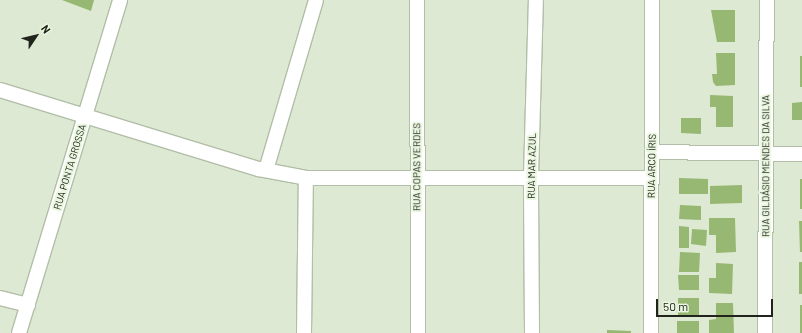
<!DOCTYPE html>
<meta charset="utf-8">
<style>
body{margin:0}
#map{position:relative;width:802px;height:333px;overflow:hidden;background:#dde9d2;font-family:Barlow,sans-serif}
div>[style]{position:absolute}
.building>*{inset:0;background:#96b872}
.roads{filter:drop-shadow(1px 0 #b2bea8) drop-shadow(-1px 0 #b2bea8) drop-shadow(0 1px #b2bea8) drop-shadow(0 -1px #b2bea8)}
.street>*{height:14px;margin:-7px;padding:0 7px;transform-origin:7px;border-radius:7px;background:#fff}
span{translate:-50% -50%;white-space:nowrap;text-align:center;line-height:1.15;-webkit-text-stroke:4px #eaf6df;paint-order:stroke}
.street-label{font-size:10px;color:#20241c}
.north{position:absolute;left:16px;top:16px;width:40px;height:40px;-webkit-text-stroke:3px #eaf6df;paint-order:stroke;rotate:55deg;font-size:11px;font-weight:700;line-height:16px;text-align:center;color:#20241c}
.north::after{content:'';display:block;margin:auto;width:14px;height:18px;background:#20241c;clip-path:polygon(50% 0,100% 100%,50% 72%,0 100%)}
.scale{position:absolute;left:656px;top:299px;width:117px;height:18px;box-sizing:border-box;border:2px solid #20241c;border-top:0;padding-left:5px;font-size:12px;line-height:14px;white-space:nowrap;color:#20241c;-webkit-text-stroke:3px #eaf6df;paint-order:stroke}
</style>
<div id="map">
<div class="building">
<i style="clip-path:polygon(62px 0,94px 0,91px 11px)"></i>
<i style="clip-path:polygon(711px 10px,735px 10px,735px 42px,717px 42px)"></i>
<i style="clip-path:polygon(716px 53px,735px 53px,735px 85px,716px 86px,713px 82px,712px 74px,717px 74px)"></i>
<i style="clip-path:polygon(800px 56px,802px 56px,802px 87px,800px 87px)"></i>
<i style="clip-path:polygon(710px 95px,733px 96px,733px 127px,716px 127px,716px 107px,710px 107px)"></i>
<i style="clip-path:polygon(802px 102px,802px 120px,792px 120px,792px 103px)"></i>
<i style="clip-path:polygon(681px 118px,701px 118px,701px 134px,681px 133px)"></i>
<i style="clip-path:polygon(679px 178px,708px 179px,708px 194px,679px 194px)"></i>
<i style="clip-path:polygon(800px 179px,802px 179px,802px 209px,800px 209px)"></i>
<i style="clip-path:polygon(742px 185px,742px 203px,710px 204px,710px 186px)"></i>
<i style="clip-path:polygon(680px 205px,701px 206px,701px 220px,679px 219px)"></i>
<i style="clip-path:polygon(709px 218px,735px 218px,736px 252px,716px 253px,716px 235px,709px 235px)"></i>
<i style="clip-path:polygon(799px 221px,802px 221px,802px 252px,800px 252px)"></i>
<i style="clip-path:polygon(679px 226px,689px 227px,689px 248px,679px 248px)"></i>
<i style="clip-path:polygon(692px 229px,707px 230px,706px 246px,691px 244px)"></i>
<i style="clip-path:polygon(680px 252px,700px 253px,699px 272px,679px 272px)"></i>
<i style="clip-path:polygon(799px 262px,802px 262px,802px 294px,799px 294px)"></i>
<i style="clip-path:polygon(716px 263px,733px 264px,732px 294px,709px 293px,709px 278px,716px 278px)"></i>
<i style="clip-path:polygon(678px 275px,699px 275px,699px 290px,679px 290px)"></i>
<i style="clip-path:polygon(678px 298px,699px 298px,699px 317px,678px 317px)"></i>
<i style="clip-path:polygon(716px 303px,733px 303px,734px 333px,709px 333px,709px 320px,716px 319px)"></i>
<i style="clip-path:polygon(800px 305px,802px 305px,802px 333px,800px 333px)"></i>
<i style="clip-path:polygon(677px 321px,699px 321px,699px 333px,677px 333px)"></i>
<i style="clip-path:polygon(607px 330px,631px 331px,631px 333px,607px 333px)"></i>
</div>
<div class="roads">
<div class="street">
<i style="left:417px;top:0;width:333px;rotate:89.8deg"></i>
<i style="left:0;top:90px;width:271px;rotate:17deg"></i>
<i style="left:259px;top:169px;width:48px;rotate:10.8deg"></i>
<i style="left:306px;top:178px;width:345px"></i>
<i style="left:652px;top:152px;width:150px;rotate:0.8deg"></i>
<i style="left:266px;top:170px;width:177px;rotate:-73.6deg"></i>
<i style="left:0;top:298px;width:29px;rotate:14deg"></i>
<i style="left:19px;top:333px;width:348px;rotate:-73.1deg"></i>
<i style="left:304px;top:333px;width:155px;rotate:-89.3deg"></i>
<i style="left:532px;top:333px;width:157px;rotate:-90.4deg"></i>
<i style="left:531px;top:176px;width:176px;rotate:-88.4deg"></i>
<i style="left:651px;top:333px;width:333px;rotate:-89.8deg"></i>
<i style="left:765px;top:333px;width:333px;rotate:-89.7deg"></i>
</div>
</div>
<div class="street-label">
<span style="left:532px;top:166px;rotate:-89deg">RUA MAR AZUL</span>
<span style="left:652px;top:166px;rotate:-89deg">RUA ARCO ÍRIS</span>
<span style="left:766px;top:166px;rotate:-90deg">RUA GILDÁSIO MENDES DA SILVA</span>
<span style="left:70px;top:167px;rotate:-73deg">RUA PONTA GROSSA</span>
<span style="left:417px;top:167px;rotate:-90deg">RUA COPAS VERDES</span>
</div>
<div class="north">N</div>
<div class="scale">50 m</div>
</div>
